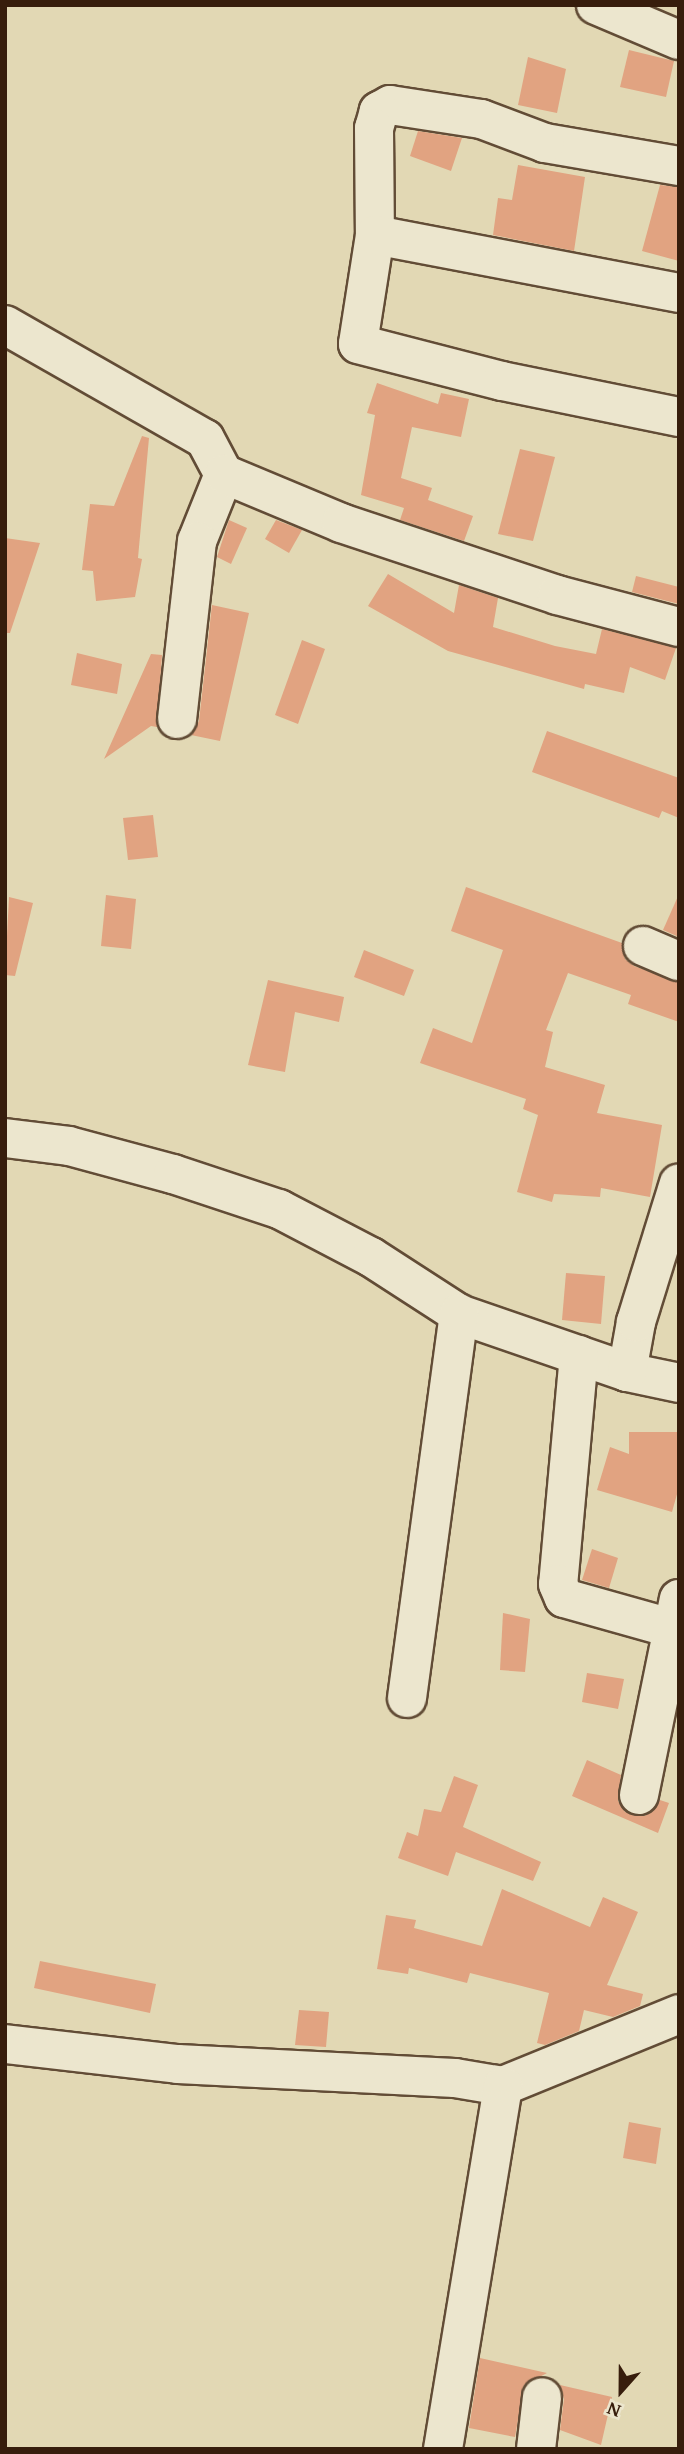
<!DOCTYPE html>
<style>
body{margin:0}
#map{position:relative;width:684px;height:2454px;overflow:hidden;background:#e2d8b4;font-family:"Gentium Book Plus",serif}
div>[style]{position:absolute}
.building>*{inset:0;background:#e1a381}
.roads{filter:drop-shadow(2px 0 #624c36) drop-shadow(-2px 0 #624c36) drop-shadow(0 2px #624c36) drop-shadow(0 -2px #624c36)}
.minor>*{height:38px;margin:-19px;padding:0 19px;transform-origin:19px;border-radius:19px;background:#ece6ce}
span{translate:-50% -50%;white-space:nowrap;text-align:center;line-height:1.15;-webkit-text-stroke:5px #ece6ce;paint-order:stroke}
.frame{position:absolute;inset:0;border:7px solid #371d0c;pointer-events:none}
.north{position:absolute;left:586px;top:2356px;width:70px;height:70px;-webkit-text-stroke:5px #ece6ce;paint-order:stroke;rotate:201deg;font-size:19px;font-weight:700;line-height:28px;text-align:center;color:#371d0c}
.north::after{content:'';display:block;margin:auto;width:24px;height:32px;background:#371d0c;clip-path:polygon(50% 0,100% 100%,50% 72%,0 100%)}
</style>
<div id="map">
<div class="building">
<i style="clip-path:polygon(629px 50px,674px 61px,666px 97px,620px 87px)"></i>
<i style="clip-path:polygon(528px 57px,566px 69px,557px 113px,518px 105px)"></i>
<i style="clip-path:polygon(418px 131px,462px 138px,451px 171px,410px 156px)"></i>
<i style="clip-path:polygon(518px 165px,585px 177px,574px 251px,493px 235px,498px 198px,512px 200px)"></i>
<i style="clip-path:polygon(660px 185px,679px 187px,679px 261px,642px 251px)"></i>
<i style="clip-path:polygon(377px 383px,438px 404px,441px 393px,469px 399px,461px 437px,412px 427px,401px 478px,432px 488px,428px 500px,473px 516px,464px 541px,400px 520px,404px 508px,361px 495px,375px 415px,367px 413px)"></i>
<i style="clip-path:polygon(142px 436px,149px 438px,138px 558px,142px 559px,135px 597px,96px 601px,93px 571px,82px 570px,90px 504px,114px 506px)"></i>
<i style="clip-path:polygon(520px 449px,555px 457px,533px 541px,498px 534px)"></i>
<i style="clip-path:polygon(229px 520px,247px 528px,231px 564px,217px 557px)"></i>
<i style="clip-path:polygon(276px 520px,302px 530px,289px 553px,265px 539px)"></i>
<i style="clip-path:polygon(5px 538px,40px 543px,10px 633px,5px 633px)"></i>
<i style="clip-path:polygon(388px 574px,454px 613px,459px 585px,498px 598px,493px 627px,555px 646px,596px 654px,602px 629px,676px 648px,665px 680px,630px 667px,624px 693px,585px 684px,584px 689px,448px 651px,368px 606px)"></i>
<i style="clip-path:polygon(636px 576px,679px 587px,679px 604px,632px 592px)"></i>
<i style="clip-path:polygon(212px 605px,249px 613px,220px 741px,191px 735px,199px 721px)"></i>
<i style="clip-path:polygon(302px 640px,325px 649px,298px 724px,275px 715px)"></i>
<i style="clip-path:polygon(77px 653px,122px 664px,117px 694px,71px 685px)"></i>
<i style="clip-path:polygon(151px 654px,162px 655px,157px 727px,151px 726px,104px 759px)"></i>
<i style="clip-path:polygon(547px 731px,679px 778px,679px 818px,662px 811px,659px 818px,532px 772px)"></i>
<i style="clip-path:polygon(153px 815px,158px 857px,128px 860px,123px 818px)"></i>
<i style="clip-path:polygon(466px 887px,622px 943px,625px 959px,634px 966px,679px 982px,679px 1022px,628px 1004px,631px 995px,568px 973px,546px 1030px,553px 1032px,545px 1067px,605px 1085px,597px 1113px,662px 1125px,650px 1197px,601px 1188px,600px 1197px,554px 1194px,552px 1202px,517px 1192px,538px 1115px,523px 1109px,526px 1099px,420px 1063px,433px 1028px,472px 1043px,503px 950px,451px 931px)"></i>
<i style="clip-path:polygon(679px 894px,679px 937px,663px 930px)"></i>
<i style="clip-path:polygon(106px 895px,136px 899px,131px 949px,101px 946px)"></i>
<i style="clip-path:polygon(9px 897px,33px 903px,15px 976px,5px 975px)"></i>
<i style="clip-path:polygon(364px 950px,414px 970px,404px 996px,354px 977px)"></i>
<i style="clip-path:polygon(268px 980px,344px 997px,339px 1022px,295px 1012px,285px 1072px,248px 1065px)"></i>
<i style="clip-path:polygon(566px 1273px,605px 1276px,601px 1324px,562px 1320px)"></i>
<i style="clip-path:polygon(629px 1432px,679px 1432px,679px 1487px,672px 1512px,597px 1490px,610px 1447px,629px 1454px)"></i>
<i style="clip-path:polygon(592px 1549px,618px 1558px,609px 1588px,582px 1580px)"></i>
<i style="clip-path:polygon(503px 1613px,530px 1619px,525px 1672px,500px 1670px)"></i>
<i style="clip-path:polygon(587px 1673px,624px 1679px,618px 1709px,582px 1702px)"></i>
<i style="clip-path:polygon(587px 1760px,621px 1775px,618px 1801px,625px 1812px,645px 1816px,660px 1800px,669px 1803px,658px 1833px,572px 1796px)"></i>
<i style="clip-path:polygon(454px 1776px,478px 1785px,463px 1827px,541px 1862px,533px 1881px,456px 1852px,448px 1876px,398px 1858px,407px 1832px,418px 1836px,424px 1809px,441px 1812px)"></i>
<i style="clip-path:polygon(502px 1889px,590px 1927px,603px 1897px,638px 1912px,607px 1985px,643px 1994px,640px 2006px,613px 2017px,584px 2010px,579px 2031px,545px 2045px,537px 2043px,549px 1993px,470px 1973px,467px 1983px,409px 1968px,408px 1974px,377px 1969px,386px 1915px,416px 1920px,414px 1928px,482px 1946px)"></i>
<i style="clip-path:polygon(40px 1961px,156px 1984px,150px 2013px,34px 1988px)"></i>
<i style="clip-path:polygon(299px 2010px,329px 2012px,326px 2047px,295px 2045px)"></i>
<i style="clip-path:polygon(629px 2122px,661px 2128px,656px 2164px,623px 2158px)"></i>
<i style="clip-path:polygon(480px 2358px,547px 2373px,524px 2385px,515px 2437px,469px 2428px)"></i>
<i style="clip-path:polygon(560px 2385px,612px 2397px,601px 2445px,560px 2430px,564px 2399px)"></i>
</div>
<div class="roads">
<div class="minor">
<i style="left:596px;top:5px;width:90px;rotate:22.9deg"></i>
<i style="left:679px;top:166px;width:136px;rotate:-170.3deg"></i>
<i style="left:545px;top:143px;width:68px;rotate:-159.4deg"></i>
<i style="left:481px;top:119px;width:92px;rotate:-171.3deg"></i>
<i style="left:390px;top:105px;width:13px;rotate:151deg"></i>
<i style="left:379px;top:111px;width:18px;rotate:106deg"></i>
<i style="left:374px;top:128px;width:107px;rotate:89.5deg"></i>
<i style="left:375px;top:235px;width:110px;rotate:98.9deg"></i>
<i style="left:358px;top:344px;width:149px;rotate:14.4deg"></i>
<i style="left:502px;top:381px;width:181px;rotate:11.5deg"></i>
<i style="left:375px;top:235px;width:309px;rotate:10.8deg"></i>
<i style="left:5px;top:325px;width:230px;rotate:29.7deg"></i>
<i style="left:205px;top:439px;width:40px;rotate:62deg"></i>
<i style="left:224px;top:474px;width:72px;rotate:111.9deg"></i>
<i style="left:197px;top:541px;width:179px;rotate:96.4deg"></i>
<i style="left:224px;top:474px;width:127px;rotate:22.7deg"></i>
<i style="left:341px;top:523px;width:228px;rotate:18.4deg"></i>
<i style="left:557px;top:595px;width:126px;rotate:14.7deg"></i>
<i style="left:643px;top:946px;width:39px;rotate:23deg"></i>
<i style="left:5px;top:1138px;width:64px;rotate:7.1deg"></i>
<i style="left:69px;top:1146px;width:108px;rotate:15.1deg"></i>
<i style="left:173px;top:1174px;width:112px;rotate:18.3deg"></i>
<i style="left:279px;top:1209px;width:104px;rotate:27.6deg"></i>
<i style="left:371px;top:1257px;width:105px;rotate:32.9deg"></i>
<i style="left:459px;top:1314px;width:178px;rotate:19deg"></i>
<i style="left:627px;top:1372px;width:53px;rotate:11.9deg"></i>
<i style="left:579px;top:1355px;width:230px;rotate:95.2deg"></i>
<i style="left:558px;top:1584px;width:15px;rotate:67deg"></i>
<i style="left:564px;top:1598px;width:111px;rotate:15.7deg"></i>
<i style="left:627px;top:1372px;width:51px;rotate:-79.8deg"></i>
<i style="left:636px;top:1322px;width:145px;rotate:-72.8deg"></i>
<i style="left:407px;top:1698px;width:388px;rotate:-82.3deg"></i>
<i style="left:639px;top:1795px;width:200px;rotate:-78.5deg"></i>
<i style="left:5px;top:2044px;width:174px;rotate:6.6deg"></i>
<i style="left:178px;top:2064px;width:277px;rotate:2.9deg"></i>
<i style="left:455px;top:2078px;width:49px;rotate:9.5deg"></i>
<i style="left:503px;top:2086px;width:190px;rotate:-22.2deg"></i>
<i style="left:443px;top:2449px;width:368px;rotate:-80.6deg"></i>
<i style="left:536px;top:2449px;width:52px;rotate:-83.4deg"></i>
</div>
</div>
<div class="frame"></div>
<div class="north">N</div>
</div>
